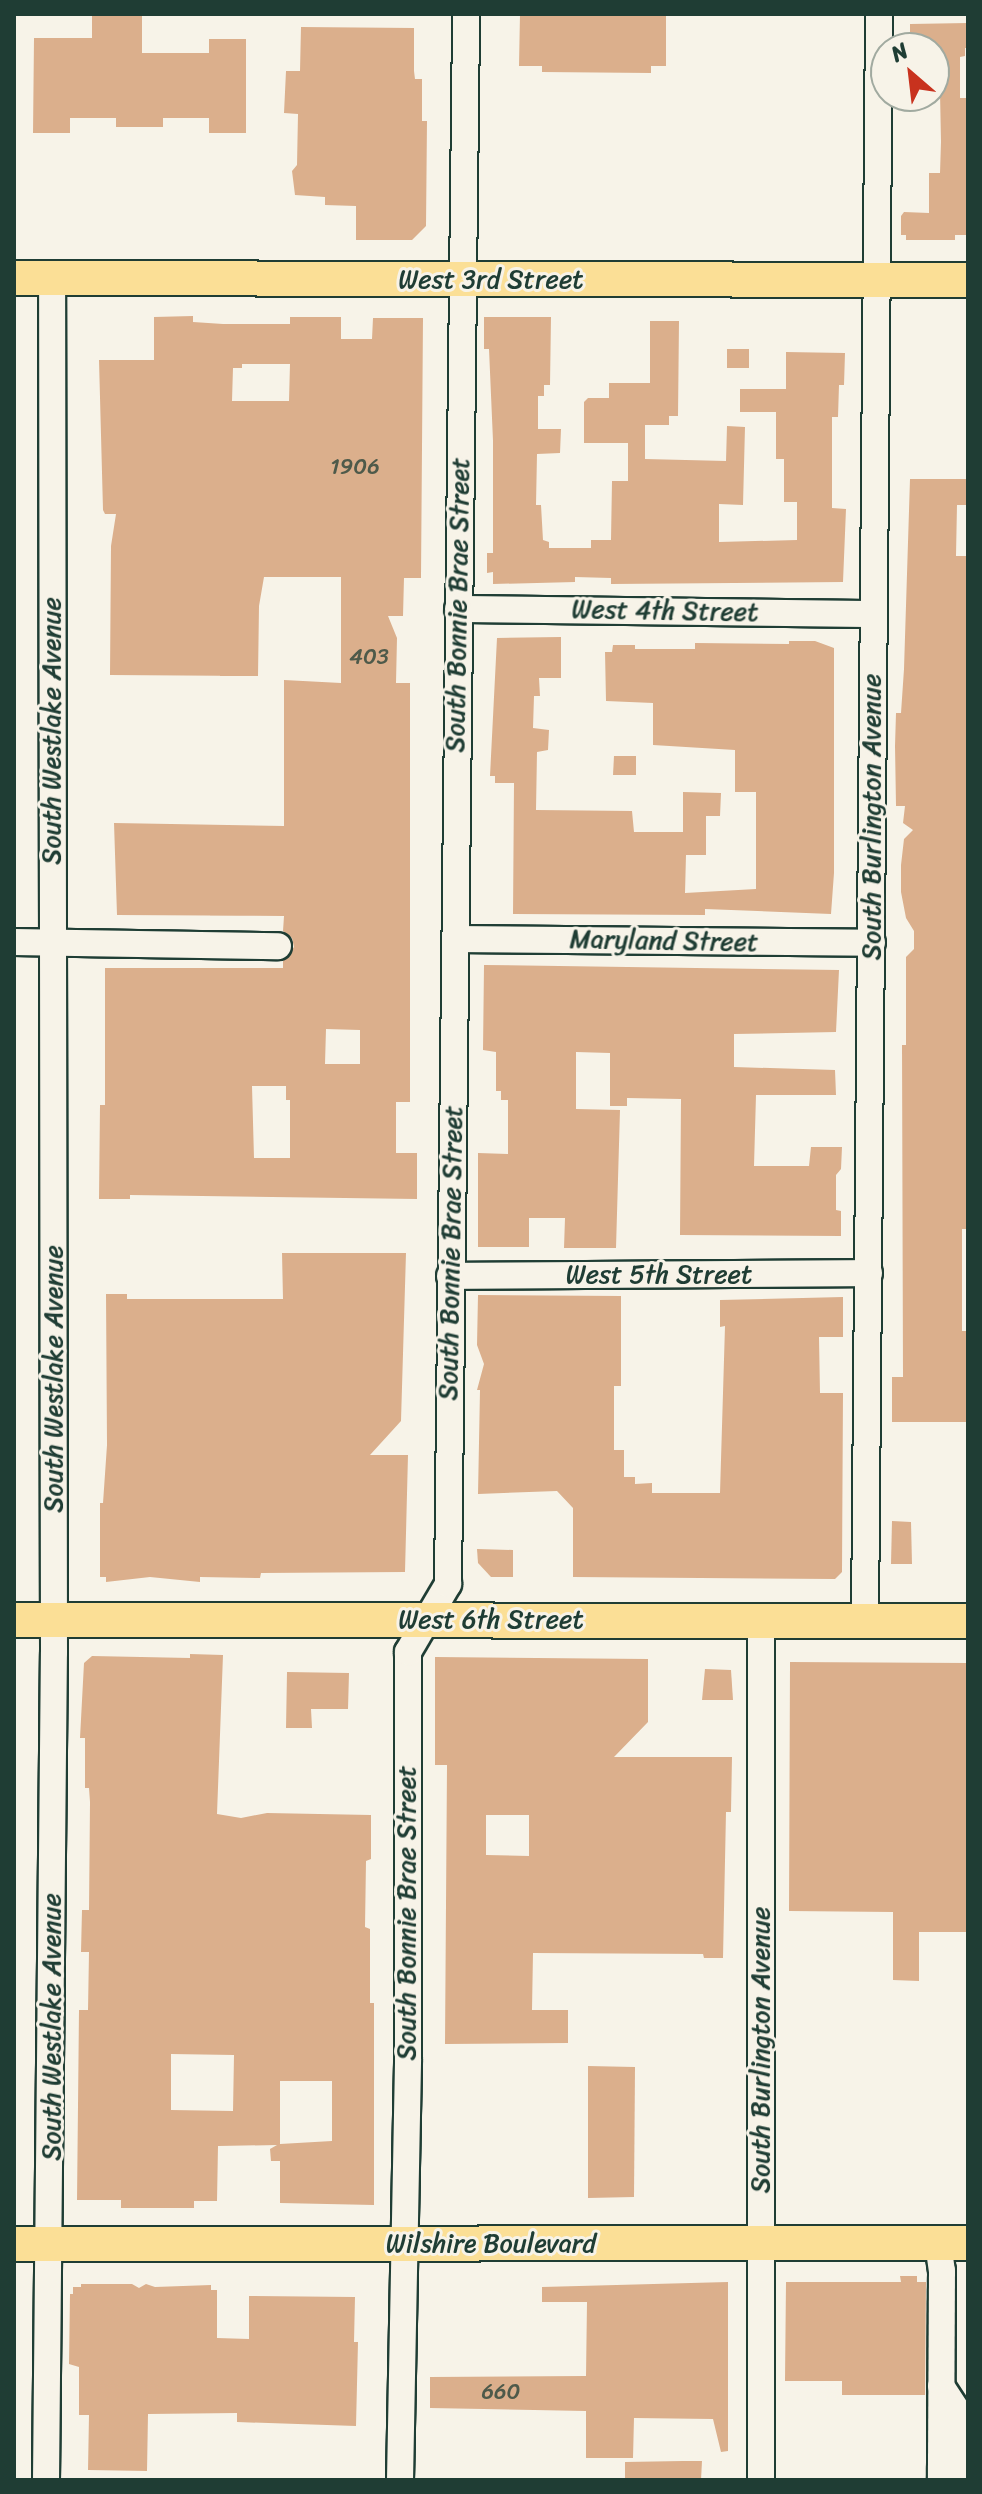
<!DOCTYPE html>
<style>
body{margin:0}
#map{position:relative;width:982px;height:2494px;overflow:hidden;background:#f7f3e8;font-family:Sriracha,sans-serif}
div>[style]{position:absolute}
.building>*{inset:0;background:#dbaf8c}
.roads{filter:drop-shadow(2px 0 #1f3d34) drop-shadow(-2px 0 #1f3d34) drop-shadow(0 2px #1f3d34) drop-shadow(0 -2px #1f3d34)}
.minor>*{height:26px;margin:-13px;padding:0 13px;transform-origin:13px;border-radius:13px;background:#f7f3e8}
.major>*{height:34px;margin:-17px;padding:0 17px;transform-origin:17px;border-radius:17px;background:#fbdf96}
span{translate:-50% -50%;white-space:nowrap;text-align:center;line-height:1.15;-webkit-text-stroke:6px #f7f3e8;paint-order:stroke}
.number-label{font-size:22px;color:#4e5a4a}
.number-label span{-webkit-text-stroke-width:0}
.street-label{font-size:26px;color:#1f3d34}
.frame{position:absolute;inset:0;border:16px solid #1f3d34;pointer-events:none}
.north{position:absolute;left:870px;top:32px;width:80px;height:80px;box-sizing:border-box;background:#f7f3e8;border:2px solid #a1aaa0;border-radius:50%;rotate:332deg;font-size:22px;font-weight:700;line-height:32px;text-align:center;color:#1f3d34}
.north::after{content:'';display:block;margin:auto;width:28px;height:36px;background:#c8321e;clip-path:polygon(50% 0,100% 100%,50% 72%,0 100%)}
</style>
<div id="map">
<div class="building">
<i style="clip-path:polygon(92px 14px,142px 14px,142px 53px,209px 53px,209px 39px,246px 39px,246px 133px,209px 133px,209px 118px,163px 118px,163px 127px,116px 127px,116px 118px,70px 118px,70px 133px,33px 133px,34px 38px,92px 38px)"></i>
<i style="clip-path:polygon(520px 14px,666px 14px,666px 66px,651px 66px,651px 73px,542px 72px,542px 66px,519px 66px)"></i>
<i style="clip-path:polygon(968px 23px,968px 48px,965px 48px,965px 56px,960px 57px,960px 98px,968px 98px,968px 235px,955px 235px,955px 240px,906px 240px,906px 235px,901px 235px,901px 216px,904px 212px,929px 213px,929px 173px,940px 173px,941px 142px,940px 92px,934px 92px,934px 48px,910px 48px,910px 24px)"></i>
<i style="clip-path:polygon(301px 27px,414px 28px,414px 71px,415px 79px,422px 79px,422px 121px,427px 121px,426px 226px,412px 240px,356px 240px,356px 206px,325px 205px,325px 197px,295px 195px,292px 171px,297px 165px,298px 114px,284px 113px,286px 71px,300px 71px)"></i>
<i style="clip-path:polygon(evenodd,193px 316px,193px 322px,223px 324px,290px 324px,290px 317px,341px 317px,341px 339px,372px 339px,373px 318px,423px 318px,421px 578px,404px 578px,403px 616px,388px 616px,397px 638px,396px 683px,410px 683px,410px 1102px,396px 1102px,396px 1153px,417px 1153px,417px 1199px,130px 1195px,130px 1199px,99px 1199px,100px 1105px,105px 1105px,105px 968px,283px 968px,283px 961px,294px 947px,292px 938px,283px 931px,284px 916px,117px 915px,114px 823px,284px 826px,284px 680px,341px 683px,341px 577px,264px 577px,259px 606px,258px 676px,110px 675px,111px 546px,116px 514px,105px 514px,103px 510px,99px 360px,154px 360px,154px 317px,193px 316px,242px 364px,290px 364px,289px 401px,232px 401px,233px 368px,242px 368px,242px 364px,193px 316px,326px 1029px,360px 1030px,360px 1064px,325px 1064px,326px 1029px,193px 316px,252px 1086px,286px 1086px,286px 1100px,290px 1100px,290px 1158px,254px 1158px,252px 1086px)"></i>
<i style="clip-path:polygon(484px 317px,551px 317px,550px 385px,544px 385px,544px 396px,538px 396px,538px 429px,561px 429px,560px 453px,537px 454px,536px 505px,541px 505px,543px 540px,549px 542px,549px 548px,591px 548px,591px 540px,611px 540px,612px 481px,628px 481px,628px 443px,584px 443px,584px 402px,588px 398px,609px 398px,609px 383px,650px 383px,650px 321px,679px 321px,678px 416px,669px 416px,669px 425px,645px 425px,645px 459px,726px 461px,727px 426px,745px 427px,743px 505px,719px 504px,719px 542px,797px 540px,797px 502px,784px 502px,784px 459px,776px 459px,776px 412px,740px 412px,740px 389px,786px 389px,786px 352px,845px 353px,844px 385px,839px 385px,838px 417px,832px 417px,832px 508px,846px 509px,843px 582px,611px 584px,611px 578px,575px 577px,575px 582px,493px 584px,493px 572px,487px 573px,487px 553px,493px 553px,493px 441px,489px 349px,484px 349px)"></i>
<i style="clip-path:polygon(727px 349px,749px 349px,749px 368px,727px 368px)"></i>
<i style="clip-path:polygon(910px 479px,968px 479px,968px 505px,957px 505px,956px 556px,968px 556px,968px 1229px,962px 1229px,962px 1331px,968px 1331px,968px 1422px,892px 1422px,892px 1377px,903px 1377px,902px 1045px,906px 1045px,906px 957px,914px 949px,914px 931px,906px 918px,901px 892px,901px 865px,904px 839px,913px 830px,903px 823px,905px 806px,896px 806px,895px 746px,896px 713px,901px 713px,904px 669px)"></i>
<i style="clip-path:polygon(561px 637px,561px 678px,539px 678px,540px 696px,534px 696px,533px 728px,549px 730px,548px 750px,537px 752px,536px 810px,632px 811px,634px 832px,683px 832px,683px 792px,721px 793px,720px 816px,706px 816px,706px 855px,686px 855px,685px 893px,756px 889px,756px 792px,735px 792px,735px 750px,653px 745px,653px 703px,606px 701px,605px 652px,612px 652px,613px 645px,635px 645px,635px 649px,695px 649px,695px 643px,789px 644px,789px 641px,815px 641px,834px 648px,834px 873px,831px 914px,705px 909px,705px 915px,513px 914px,514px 783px,495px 783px,495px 776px,490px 776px,497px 638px)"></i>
<i style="clip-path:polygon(614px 756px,636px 756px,636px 775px,613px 775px)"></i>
<i style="clip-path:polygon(484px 965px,839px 970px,836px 1032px,734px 1034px,734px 1067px,835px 1070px,836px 1095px,756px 1095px,754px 1166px,809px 1166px,811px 1147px,842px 1147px,841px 1169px,836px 1175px,836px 1210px,841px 1211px,841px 1236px,680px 1235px,681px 1099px,627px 1098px,627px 1106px,610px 1106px,610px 1053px,576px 1052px,576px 1109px,620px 1110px,616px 1248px,564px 1248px,565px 1218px,529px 1218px,529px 1247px,478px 1247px,478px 1153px,508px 1154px,508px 1100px,501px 1100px,501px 1091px,496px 1091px,496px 1052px,483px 1050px)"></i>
<i style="clip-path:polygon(282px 1253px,406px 1253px,401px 1421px,370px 1455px,408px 1455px,405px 1572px,261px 1573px,260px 1578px,200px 1577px,200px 1582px,150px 1577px,106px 1582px,106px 1577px,100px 1577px,100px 1503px,103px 1503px,107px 1445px,106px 1294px,127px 1294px,127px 1299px,283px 1299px)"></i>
<i style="clip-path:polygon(478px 1295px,621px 1296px,621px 1386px,614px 1386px,614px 1450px,624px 1450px,624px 1477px,635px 1477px,635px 1484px,652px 1483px,652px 1493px,720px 1493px,725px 1326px,720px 1327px,720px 1300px,843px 1297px,843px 1337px,819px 1337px,820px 1393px,843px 1393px,842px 1572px,835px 1579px,573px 1577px,573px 1508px,557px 1491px,478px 1494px,480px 1390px,477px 1390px,484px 1364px,477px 1345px)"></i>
<i style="clip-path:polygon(892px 1521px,911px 1522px,912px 1564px,891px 1564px)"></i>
<i style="clip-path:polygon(477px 1549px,513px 1550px,513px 1577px,491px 1577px,478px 1563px)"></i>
<i style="clip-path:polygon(evenodd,190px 1654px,223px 1655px,217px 1814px,241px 1818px,267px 1813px,371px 1815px,371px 1859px,366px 1861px,365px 1927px,370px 1929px,370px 2003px,374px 2003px,374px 2205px,280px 2203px,280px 2161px,271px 2161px,270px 2149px,277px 2145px,218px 2146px,217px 2201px,194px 2201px,194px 2208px,121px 2208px,121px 2200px,77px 2200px,79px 2010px,88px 2010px,89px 1952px,81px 1952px,82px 1910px,89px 1910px,90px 1802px,89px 1788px,85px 1788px,85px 1738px,80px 1738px,84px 1663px,92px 1656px,190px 1658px,190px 1654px,171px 2054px,234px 2055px,233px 2111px,171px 2110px,171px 2054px,190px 1654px,280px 2081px,332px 2081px,332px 2141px,280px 2144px,280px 2081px)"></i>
<i style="clip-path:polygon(evenodd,435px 1657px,648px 1659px,648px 1722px,614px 1757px,732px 1757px,731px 1812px,726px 1812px,723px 1958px,704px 1958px,703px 1954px,533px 1953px,532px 2010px,568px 2010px,568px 2043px,445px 2044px,447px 1765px,435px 1765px,435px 1657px,486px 1815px,529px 1815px,529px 1856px,486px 1855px,486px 1815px)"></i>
<i style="clip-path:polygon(790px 1662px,968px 1663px,968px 1932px,919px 1932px,919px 1981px,893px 1980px,893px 1912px,789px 1911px)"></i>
<i style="clip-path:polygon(705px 1669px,731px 1670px,733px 1700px,702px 1700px)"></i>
<i style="clip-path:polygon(287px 1672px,349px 1673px,348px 1709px,311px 1709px,312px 1728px,286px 1728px)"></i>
<i style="clip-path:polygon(588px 2066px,635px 2067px,634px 2197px,588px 2198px)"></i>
<i style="clip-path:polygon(900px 2276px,917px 2276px,917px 2282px,926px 2282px,925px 2395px,842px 2395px,842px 2381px,785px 2381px,786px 2282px,901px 2282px)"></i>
<i style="clip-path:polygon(728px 2282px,728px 2451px,721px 2452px,713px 2419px,634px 2418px,633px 2458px,586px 2458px,586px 2411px,430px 2408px,430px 2377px,586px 2376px,587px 2302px,542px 2302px,542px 2287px)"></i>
<i style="clip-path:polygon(81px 2284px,132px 2284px,139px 2288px,146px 2284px,155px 2287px,211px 2285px,211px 2290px,217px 2290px,217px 2338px,249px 2339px,249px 2296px,355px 2297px,354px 2342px,358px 2342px,356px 2426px,237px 2422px,237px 2413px,148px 2414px,147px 2471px,88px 2470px,89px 2415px,79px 2415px,79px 2367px,69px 2364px,70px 2294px,73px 2294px,73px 2287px,81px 2287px)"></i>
<i style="clip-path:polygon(683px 2461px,702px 2461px,701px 2480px,625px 2480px,625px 2462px)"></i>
</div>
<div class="roads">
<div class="minor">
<i style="left:458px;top:609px;width:415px;rotate:0.7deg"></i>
<i style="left:455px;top:939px;width:417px;rotate:0.5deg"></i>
<i style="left:14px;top:942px;width:264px;rotate:0.9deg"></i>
<i style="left:450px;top:1276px;width:419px;rotate:-0.4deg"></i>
<i style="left:865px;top:1620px;width:1606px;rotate:-89.5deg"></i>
<i style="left:938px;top:2243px;width:28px;rotate:82deg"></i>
<i style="left:942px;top:2271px;width:209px;rotate:90.3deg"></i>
<i style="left:941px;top:2386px;width:42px;rotate:56.7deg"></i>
<i style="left:964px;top:2421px;width:59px;rotate:91deg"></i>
<i style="left:46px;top:2480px;width:828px;rotate:-89.45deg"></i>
<i style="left:54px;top:1652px;width:1373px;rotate:-90.08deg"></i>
<i style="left:400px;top:2480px;width:421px;rotate:-88.9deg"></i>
<i style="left:408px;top:2059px;width:407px;rotate:-90deg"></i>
<i style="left:408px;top:1652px;width:79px;rotate:-59.5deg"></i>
<i style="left:448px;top:1584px;width:1570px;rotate:-89.34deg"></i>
<i style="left:761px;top:2480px;width:860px;rotate:-90deg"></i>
</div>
<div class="major">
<i style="left:14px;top:278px;width:954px;rotate:0.12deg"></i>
<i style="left:14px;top:1620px;width:954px;rotate:0.06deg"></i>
<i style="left:14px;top:2244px;width:954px;rotate:-0.06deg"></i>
</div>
</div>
<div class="number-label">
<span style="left:355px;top:467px">1906</span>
<span style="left:369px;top:657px">403</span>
<span style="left:501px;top:2392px">660</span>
</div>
<div class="street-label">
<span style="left:491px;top:280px">West 3rd Street</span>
<span style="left:458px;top:605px;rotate:-89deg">South Bonnie Brae Street</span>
<span style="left:665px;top:611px;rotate:1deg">West 4th Street</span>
<span style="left:52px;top:731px;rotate:-90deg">South Westlake Avenue</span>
<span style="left:872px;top:817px;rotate:-90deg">South Burlington Avenue</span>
<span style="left:664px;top:941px;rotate:1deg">Maryland Street</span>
<span style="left:451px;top:1253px;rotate:-89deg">South Bonnie Brae Street</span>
<span style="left:659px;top:1275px">West 5th Street</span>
<span style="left:54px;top:1379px;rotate:-90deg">South Westlake Avenue</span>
<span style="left:491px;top:1620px">West 6th Street</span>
<span style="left:407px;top:1913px;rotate:-90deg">South Bonnie Brae Street</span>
<span style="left:52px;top:2027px;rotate:-90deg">South Westlake Avenue</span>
<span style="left:761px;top:2050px;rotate:-90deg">South Burlington Avenue</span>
<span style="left:491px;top:2244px">Wilshire Boulevard</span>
</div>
<div class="frame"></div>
<div class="north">N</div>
</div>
